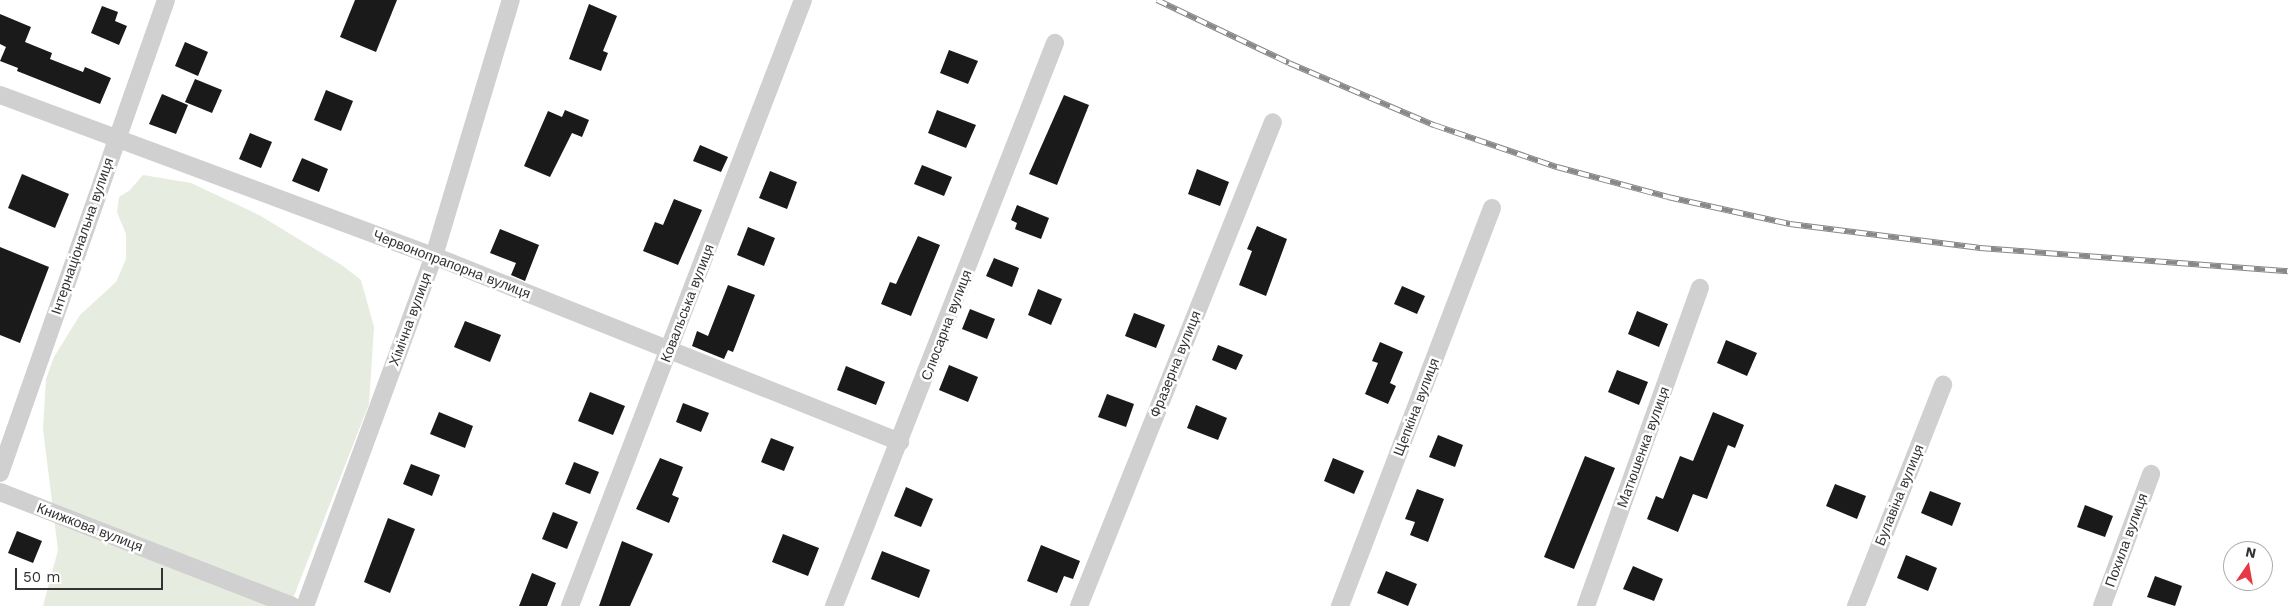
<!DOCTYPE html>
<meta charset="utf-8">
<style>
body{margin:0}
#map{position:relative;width:2288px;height:606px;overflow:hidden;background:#fff;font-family:"Work Sans",sans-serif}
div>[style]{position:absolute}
.green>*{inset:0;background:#e6ecdf}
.building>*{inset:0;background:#1a1a1a}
.street>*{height:18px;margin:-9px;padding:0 9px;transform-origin:9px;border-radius:9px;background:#d0d0d0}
.rail>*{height:5.5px;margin-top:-2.75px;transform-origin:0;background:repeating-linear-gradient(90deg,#fff 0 11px,#888 0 22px);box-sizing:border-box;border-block:1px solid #888}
span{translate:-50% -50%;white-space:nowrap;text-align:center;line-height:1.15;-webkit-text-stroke:5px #fff;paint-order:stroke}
.street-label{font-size:14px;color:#333}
.north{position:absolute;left:2223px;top:541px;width:50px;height:50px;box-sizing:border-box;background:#fff;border:1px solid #adadad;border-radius:50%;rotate:12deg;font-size:14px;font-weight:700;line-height:20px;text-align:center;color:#333}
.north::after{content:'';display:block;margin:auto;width:18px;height:22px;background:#e63946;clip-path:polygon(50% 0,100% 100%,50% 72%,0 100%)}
.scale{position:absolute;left:15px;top:568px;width:148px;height:22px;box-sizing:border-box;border:2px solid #333;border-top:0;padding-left:6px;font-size:15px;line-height:18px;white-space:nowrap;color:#333;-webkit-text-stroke:4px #fff;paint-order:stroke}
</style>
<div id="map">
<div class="green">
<i style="clip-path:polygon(143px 175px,191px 183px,259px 215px,343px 266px,361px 280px,374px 327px,369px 404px,290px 606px,43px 606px,58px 550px,43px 429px,46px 379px,54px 357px,80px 315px,116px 282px,126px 259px,126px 234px,117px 212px,119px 197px,130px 190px)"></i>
</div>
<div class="building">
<i style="clip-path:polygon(355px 0,397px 0,376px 52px,340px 37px)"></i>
<i style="clip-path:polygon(589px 4px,617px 16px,603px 51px,608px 53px,601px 71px,569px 59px)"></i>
<i style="clip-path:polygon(102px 6px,118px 12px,115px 21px,127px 26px,119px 45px,91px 33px)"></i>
<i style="clip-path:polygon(0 14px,31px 27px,25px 42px,52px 53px,50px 59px,83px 72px,85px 67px,111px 78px,100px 104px,17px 71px,18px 68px,0 61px,6px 47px,0 44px)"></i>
<i style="clip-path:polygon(185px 42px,208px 52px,198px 76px,175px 66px)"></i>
<i style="clip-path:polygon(949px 50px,978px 61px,968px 84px,940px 73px)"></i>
<i style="clip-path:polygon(195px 79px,222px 90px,212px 113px,185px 102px)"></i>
<i style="clip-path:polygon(326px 90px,353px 101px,341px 131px,314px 120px)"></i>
<i style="clip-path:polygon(162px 94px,188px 105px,176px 134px,149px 124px)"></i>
<i style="clip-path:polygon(1064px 95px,1089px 105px,1057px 185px,1029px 174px)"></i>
<i style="clip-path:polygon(565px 110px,589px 120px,582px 137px,572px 133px,550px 177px,524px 166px,548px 111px,562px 117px)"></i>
<i style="clip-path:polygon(937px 110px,976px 125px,966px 148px,928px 133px)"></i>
<i style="clip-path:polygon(250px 133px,272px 142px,261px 168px,239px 159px)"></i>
<i style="clip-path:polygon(700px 145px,728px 157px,721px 172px,693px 161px)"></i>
<i style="clip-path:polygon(302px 158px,328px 169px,319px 192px,292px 181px)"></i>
<i style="clip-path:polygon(922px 165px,952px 177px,944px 196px,914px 184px)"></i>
<i style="clip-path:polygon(1197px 169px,1229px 182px,1220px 206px,1188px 194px)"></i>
<i style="clip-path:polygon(770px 171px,797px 182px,787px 209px,759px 198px)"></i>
<i style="clip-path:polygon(22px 174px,69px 194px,55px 228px,8px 208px)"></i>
<i style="clip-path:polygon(674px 199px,702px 210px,678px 265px,643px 251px,655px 222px,663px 225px)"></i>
<i style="clip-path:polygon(1017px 205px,1049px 218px,1041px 239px,1015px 229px,1017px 223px,1011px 220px)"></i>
<i style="clip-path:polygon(1257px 226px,1287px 239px,1266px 296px,1239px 285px,1252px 251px,1247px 249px)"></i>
<i style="clip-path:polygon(748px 227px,775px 238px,764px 266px,737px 255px)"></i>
<i style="clip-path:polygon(500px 229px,539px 245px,525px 281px,511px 275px,516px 263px,490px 253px)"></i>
<i style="clip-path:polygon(918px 236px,940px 245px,911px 316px,881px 304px,890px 282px,896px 284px)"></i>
<i style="clip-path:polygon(0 247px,49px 267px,20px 343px,0 335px)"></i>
<i style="clip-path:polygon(994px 258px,1019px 268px,1012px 287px,986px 276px)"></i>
<i style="clip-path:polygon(728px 285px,755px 295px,733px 352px,728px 350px,724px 359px,692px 346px,697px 331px,708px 336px)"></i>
<i style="clip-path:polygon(1402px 286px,1425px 296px,1417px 314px,1394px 304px)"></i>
<i style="clip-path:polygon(1038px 289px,1062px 299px,1051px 325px,1028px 315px)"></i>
<i style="clip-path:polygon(970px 309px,995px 319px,987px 339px,962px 329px)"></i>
<i style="clip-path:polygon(1637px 311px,1668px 324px,1659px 347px,1628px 334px)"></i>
<i style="clip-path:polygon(1134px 313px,1165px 325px,1156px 348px,1125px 336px)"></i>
<i style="clip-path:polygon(465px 321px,501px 335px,490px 362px,454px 347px)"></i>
<i style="clip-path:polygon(1726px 340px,1757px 353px,1747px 376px,1717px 363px)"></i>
<i style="clip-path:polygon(1380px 342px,1403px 352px,1390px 383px,1396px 386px,1388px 404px,1365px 394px,1378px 363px,1372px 361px)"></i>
<i style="clip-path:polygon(1218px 345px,1243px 355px,1236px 370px,1212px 360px)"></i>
<i style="clip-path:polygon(949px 365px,978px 377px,968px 402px,939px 390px)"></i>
<i style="clip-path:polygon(846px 366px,885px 382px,876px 405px,837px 390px)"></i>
<i style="clip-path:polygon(1617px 370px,1648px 382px,1639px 405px,1608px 392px)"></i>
<i style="clip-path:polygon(590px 392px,625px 406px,613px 435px,578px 421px)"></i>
<i style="clip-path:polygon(1107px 394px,1134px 404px,1126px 427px,1098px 417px)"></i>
<i style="clip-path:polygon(683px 403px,709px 413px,701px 432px,676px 422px)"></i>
<i style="clip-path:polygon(1196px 405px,1227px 418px,1218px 440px,1187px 428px)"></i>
<i style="clip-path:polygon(439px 412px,473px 426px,465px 448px,430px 434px)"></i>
<i style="clip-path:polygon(1713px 412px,1744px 425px,1735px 448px,1728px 445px,1707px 499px,1693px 494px,1678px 532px,1647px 519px,1656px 496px,1663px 499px,1680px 456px,1693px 461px)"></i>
<i style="clip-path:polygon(1438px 435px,1463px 445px,1455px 467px,1429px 457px)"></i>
<i style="clip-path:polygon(771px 438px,794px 447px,784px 471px,761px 462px)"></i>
<i style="clip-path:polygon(1585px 456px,1615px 468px,1574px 569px,1544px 557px)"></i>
<i style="clip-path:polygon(660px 458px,683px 467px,672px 495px,679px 498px,669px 523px,636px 509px)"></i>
<i style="clip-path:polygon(1333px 458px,1364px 471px,1354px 494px,1324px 481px)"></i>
<i style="clip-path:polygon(574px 462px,599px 472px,590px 494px,565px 484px)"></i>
<i style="clip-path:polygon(411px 464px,440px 475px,432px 496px,403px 484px)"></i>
<i style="clip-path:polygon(1835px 484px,1866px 496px,1857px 519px,1826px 506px)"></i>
<i style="clip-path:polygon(906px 487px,933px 499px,921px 527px,894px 516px)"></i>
<i style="clip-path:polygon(1417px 489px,1444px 499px,1428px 542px,1410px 535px,1415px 522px,1405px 519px)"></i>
<i style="clip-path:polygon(1930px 491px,1961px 503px,1952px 526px,1921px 513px)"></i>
<i style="clip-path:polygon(2085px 505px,2113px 516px,2105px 537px,2077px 527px)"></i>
<i style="clip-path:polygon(553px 512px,578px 522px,567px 549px,542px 539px)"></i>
<i style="clip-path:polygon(388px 518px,415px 529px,390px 593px,364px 582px)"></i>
<i style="clip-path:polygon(17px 531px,42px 541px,33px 563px,8px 553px)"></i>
<i style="clip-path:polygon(783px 534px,819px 548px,808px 576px,772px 562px)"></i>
<i style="clip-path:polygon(622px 541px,653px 554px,630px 606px,599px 606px)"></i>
<i style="clip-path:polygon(1041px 545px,1080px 561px,1073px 579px,1064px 576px,1057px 593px,1027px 581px)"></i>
<i style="clip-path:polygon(882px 551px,930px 570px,919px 598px,871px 579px)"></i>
<i style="clip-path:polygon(1906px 555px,1937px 568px,1928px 591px,1897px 578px)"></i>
<i style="clip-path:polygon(1633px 566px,1663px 579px,1654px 601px,1623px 589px)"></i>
<i style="clip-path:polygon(1386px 571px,1417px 584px,1408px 606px,1377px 593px)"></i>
<i style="clip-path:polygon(532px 573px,556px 583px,547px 606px,519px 606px)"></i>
<i style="clip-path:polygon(2155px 576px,2182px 586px,2175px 606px,2147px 597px)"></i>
</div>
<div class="street">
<i style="left:0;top:95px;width:463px;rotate:20.4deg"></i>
<i style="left:434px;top:256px;width:502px;rotate:21.76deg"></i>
<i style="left:0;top:473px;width:501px;rotate:-70.66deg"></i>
<i style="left:0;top:492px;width:313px;rotate:21.3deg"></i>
<i style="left:305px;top:606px;width:373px;rotate:-69.8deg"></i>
<i style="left:434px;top:256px;width:267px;rotate:-73.3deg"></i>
<i style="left:570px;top:606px;width:649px;rotate:-68.97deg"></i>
<i style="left:834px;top:606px;width:605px;rotate:-68.57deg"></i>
<i style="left:1079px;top:606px;width:521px;rotate:-68.16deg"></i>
<i style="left:1340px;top:606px;width:426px;rotate:-69.1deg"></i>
<i style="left:1586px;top:606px;width:338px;rotate:-70.3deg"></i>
<i style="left:1856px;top:606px;width:238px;rotate:-68.5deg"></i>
<i style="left:2102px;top:606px;width:141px;rotate:-69.6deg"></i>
</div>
<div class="rail">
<i style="left:1157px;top:0;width:146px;rotate:25.5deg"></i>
<i style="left:1289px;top:63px;width:158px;rotate:23.2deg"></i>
<i style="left:1434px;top:125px;width:130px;rotate:18.9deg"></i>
<i style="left:1557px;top:167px;width:115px;rotate:15.1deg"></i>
<i style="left:1668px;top:197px;width:125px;rotate:12.5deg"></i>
<i style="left:1790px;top:224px;width:192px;rotate:7.2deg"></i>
<i style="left:1980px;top:248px;width:309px;rotate:4.3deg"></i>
</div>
<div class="street-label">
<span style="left:82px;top:236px;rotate:-71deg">Інтернаціональна вулиця</span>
<span style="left:452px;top:264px;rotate:21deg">Червонопрапорна вулиця</span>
<span style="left:687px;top:303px;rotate:-69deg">Ковальська вулиця</span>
<span style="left:410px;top:319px;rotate:-70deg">Хімічна вулиця</span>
<span style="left:946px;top:325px;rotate:-69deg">Слюсарна вулиця</span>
<span style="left:1175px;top:364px;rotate:-68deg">Фразерна вулиця</span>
<span style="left:1416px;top:407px;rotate:-69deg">Щепкіна вулиця</span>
<span style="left:1643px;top:447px;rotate:-70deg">Матюшенка вулиця</span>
<span style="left:1899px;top:495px;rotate:-68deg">Булавіна вулиця</span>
<span style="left:90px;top:527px;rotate:21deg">Книжкова вулиця</span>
<span style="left:2126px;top:540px;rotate:-70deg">Похила вулиця</span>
</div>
<div class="north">N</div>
<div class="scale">50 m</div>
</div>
